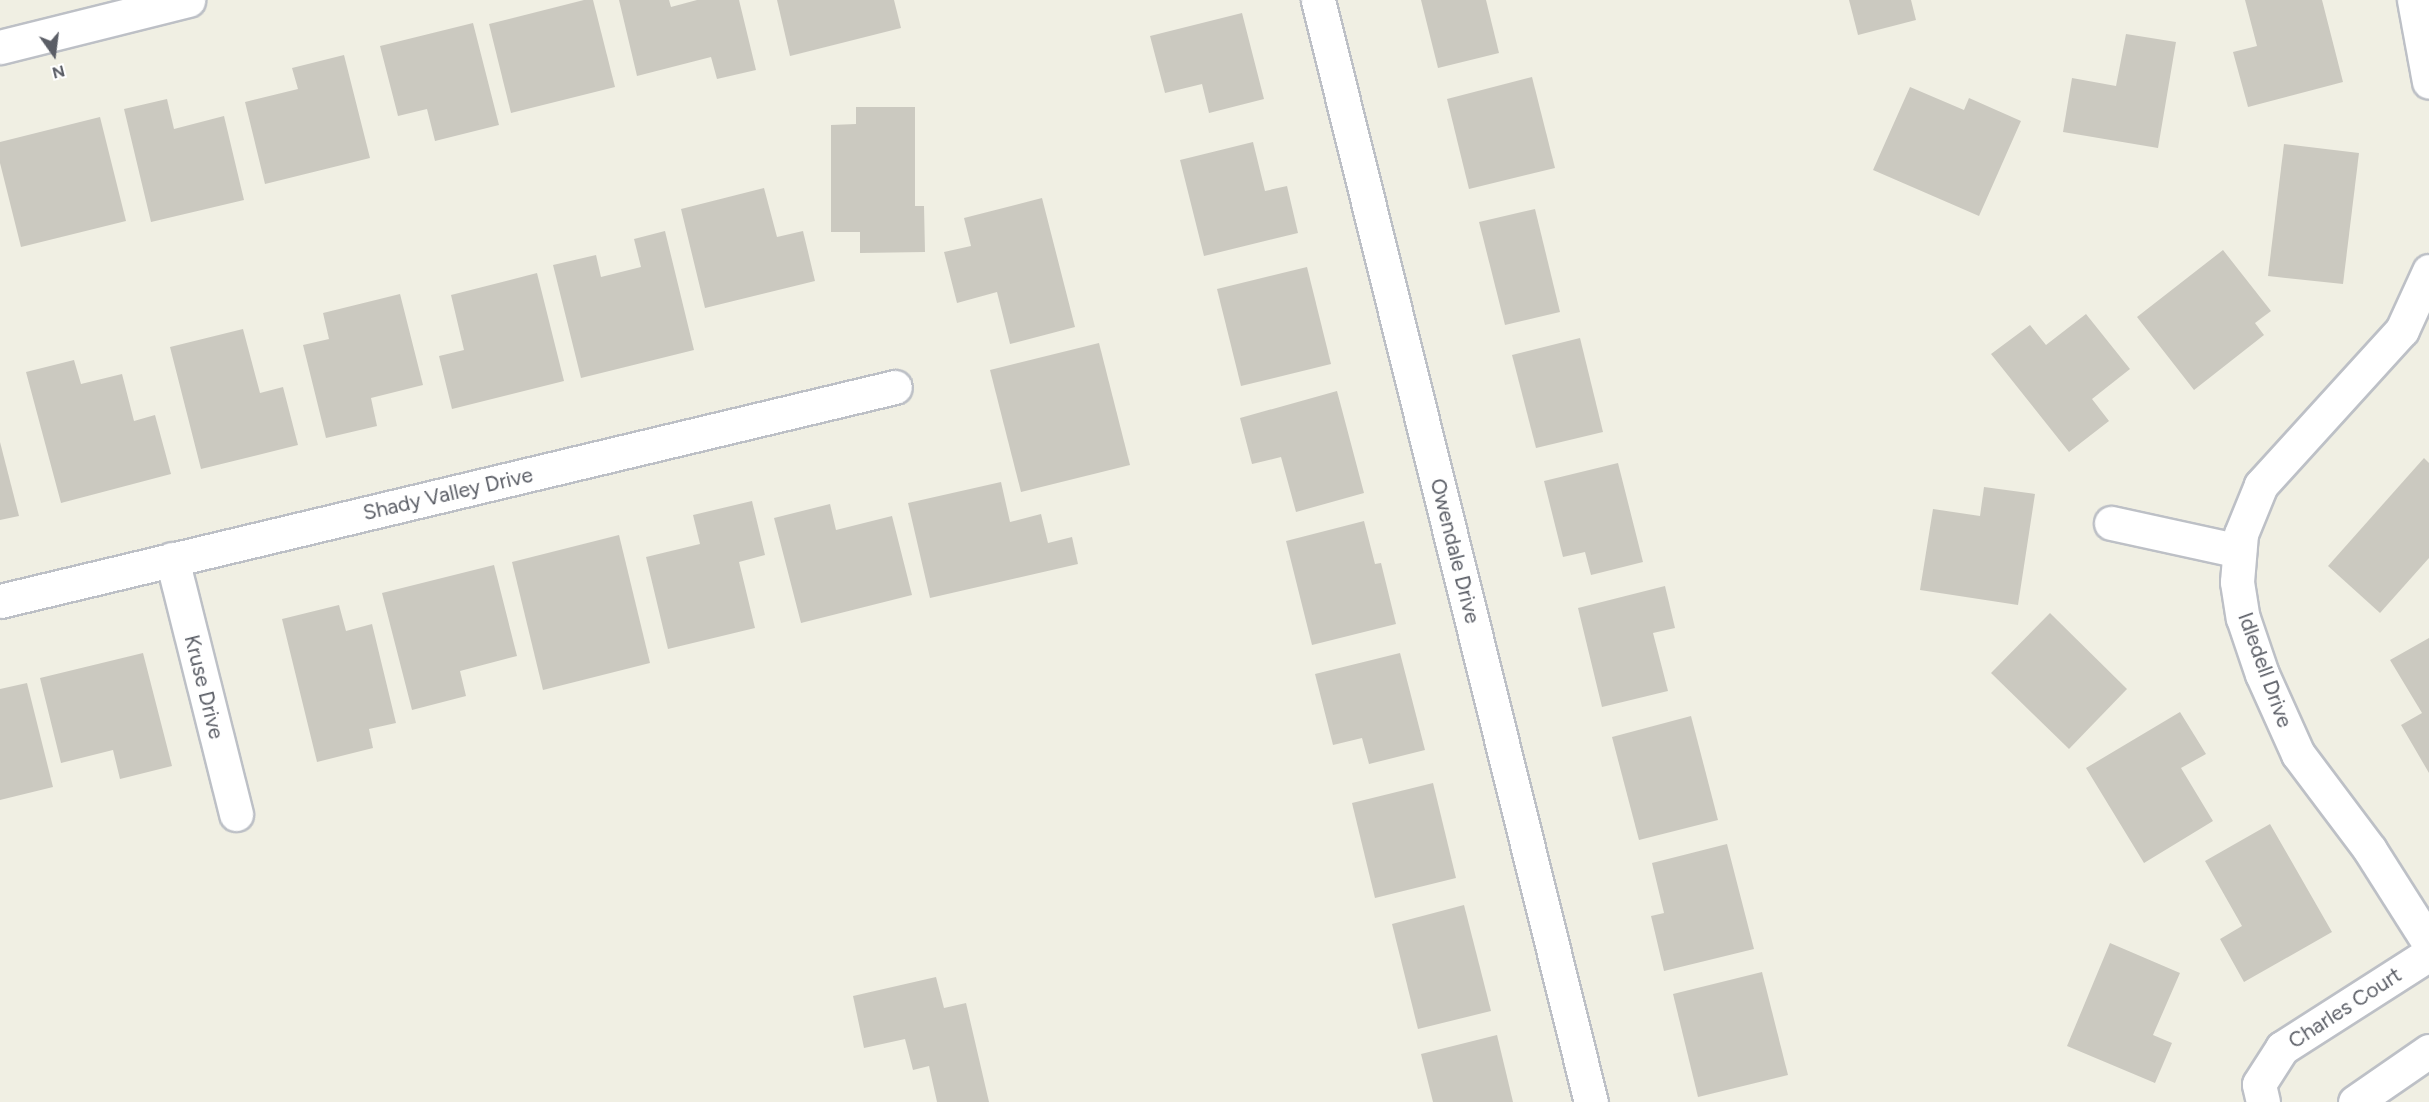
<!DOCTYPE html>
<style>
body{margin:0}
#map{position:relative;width:2429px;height:1102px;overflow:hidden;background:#f0efe3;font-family:Figtree,sans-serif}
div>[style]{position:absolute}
.building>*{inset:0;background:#cbc9c0}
.roads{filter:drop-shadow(2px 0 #bdc0c6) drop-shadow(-2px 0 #bdc0c6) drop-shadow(0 2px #bdc0c6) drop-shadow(0 -2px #bdc0c6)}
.street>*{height:33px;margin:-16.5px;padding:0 16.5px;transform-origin:16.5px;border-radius:16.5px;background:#fff}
span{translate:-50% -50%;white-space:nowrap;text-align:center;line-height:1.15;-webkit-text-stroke:6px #fff;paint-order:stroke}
.street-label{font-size:21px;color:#5b5e66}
.north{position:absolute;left:24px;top:24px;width:60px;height:60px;-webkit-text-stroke:4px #fff;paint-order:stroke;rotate:166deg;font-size:16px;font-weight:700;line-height:24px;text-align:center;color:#5b5e66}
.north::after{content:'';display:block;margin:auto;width:21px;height:27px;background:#5b5e66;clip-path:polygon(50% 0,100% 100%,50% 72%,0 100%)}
</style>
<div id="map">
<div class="building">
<i style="clip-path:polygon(584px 0,593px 0,615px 87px,511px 113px,489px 24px)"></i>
<i style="clip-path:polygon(619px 0,669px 0,671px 7px,697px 0,739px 0,756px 70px,717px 79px,711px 57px,637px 76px)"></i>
<i style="clip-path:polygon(777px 0,894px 0,901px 28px,790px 56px)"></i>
<i style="clip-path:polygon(1421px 0,1486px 0,1499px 53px,1438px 68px)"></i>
<i style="clip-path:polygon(1849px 0,1911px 0,1916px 20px,1858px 35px)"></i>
<i style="clip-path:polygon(2245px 0,2322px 0,2343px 82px,2248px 107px,2233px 52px,2257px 46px)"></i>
<i style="clip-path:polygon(1242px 13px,1264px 99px,1209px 113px,1202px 84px,1165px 93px,1150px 36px)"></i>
<i style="clip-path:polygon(473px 23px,499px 125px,435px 141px,427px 109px,398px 116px,380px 46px)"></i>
<i style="clip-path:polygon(2126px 34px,2176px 42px,2158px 148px,2063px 132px,2072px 78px,2116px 86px)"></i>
<i style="clip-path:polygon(344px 55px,370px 158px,265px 184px,245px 102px,298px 89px,292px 68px)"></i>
<i style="clip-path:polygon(1532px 77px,1555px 168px,1469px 189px,1447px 99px)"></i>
<i style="clip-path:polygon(1910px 87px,1964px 110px,1969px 98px,2021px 121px,1979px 216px,1873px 170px)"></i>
<i style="clip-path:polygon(167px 99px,174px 129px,224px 116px,244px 200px,151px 222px,124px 109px)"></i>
<i style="clip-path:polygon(856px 107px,915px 107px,915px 206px,924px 206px,925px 252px,860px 253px,860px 232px,831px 232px,831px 125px,856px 124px)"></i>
<i style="clip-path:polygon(100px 117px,126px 221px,21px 247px,0 163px,0 142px)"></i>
<i style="clip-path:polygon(1253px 142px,1265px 191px,1287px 186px,1298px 233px,1204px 256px,1180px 160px)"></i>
<i style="clip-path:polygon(2284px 144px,2359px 153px,2343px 284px,2268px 276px)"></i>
<i style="clip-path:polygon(764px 188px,777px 237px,803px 231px,815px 281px,705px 308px,681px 209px)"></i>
<i style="clip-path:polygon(1042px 198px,1075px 327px,1010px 344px,997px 292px,957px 303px,944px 252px,971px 246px,964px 218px)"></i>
<i style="clip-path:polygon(1535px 209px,1560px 312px,1505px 325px,1479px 222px)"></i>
<i style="clip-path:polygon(665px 231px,694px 350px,581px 378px,553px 265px,596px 255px,601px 277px,641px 267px,634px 239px)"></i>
<i style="clip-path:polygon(2223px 250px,2271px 311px,2255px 323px,2264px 335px,2194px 390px,2137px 317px)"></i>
<i style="clip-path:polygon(1307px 267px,1331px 364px,1241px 386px,1217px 289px)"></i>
<i style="clip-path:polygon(537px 273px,564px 381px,452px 409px,439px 356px,464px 350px,451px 295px)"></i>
<i style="clip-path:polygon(400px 294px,423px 385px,371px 398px,377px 426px,326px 438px,303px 345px,329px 339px,323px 313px)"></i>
<i style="clip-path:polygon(2086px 314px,2130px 369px,2092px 399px,2109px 421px,2069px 452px,1991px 354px,2030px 325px,2046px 345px)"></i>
<i style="clip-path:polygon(243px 329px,260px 393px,283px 387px,298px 445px,201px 469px,170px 347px)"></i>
<i style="clip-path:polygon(1580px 338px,1603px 432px,1536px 448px,1512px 355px)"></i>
<i style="clip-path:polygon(1099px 343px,1130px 465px,1021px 492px,990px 370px)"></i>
<i style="clip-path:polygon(74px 360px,81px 384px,122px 374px,134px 421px,155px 415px,171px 474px,61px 503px,26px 372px)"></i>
<i style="clip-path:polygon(1337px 391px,1364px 493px,1296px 512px,1281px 457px,1252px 464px,1240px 418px)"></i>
<i style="clip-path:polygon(0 442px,19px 516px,0 520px)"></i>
<i style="clip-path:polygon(2424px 458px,2429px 463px,2429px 558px,2380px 613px,2328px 566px)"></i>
<i style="clip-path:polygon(1618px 463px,1643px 562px,1591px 575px,1585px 552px,1563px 557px,1544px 481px)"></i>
<i style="clip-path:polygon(1001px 482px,1010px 522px,1041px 514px,1048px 543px,1072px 537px,1078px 564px,930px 598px,908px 503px)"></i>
<i style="clip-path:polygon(1984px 487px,2035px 494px,2018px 605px,1920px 590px,1933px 509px,1980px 516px)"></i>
<i style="clip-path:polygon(752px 501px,765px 555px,739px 562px,755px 628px,668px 649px,646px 557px,700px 544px,693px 515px)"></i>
<i style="clip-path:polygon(830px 504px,836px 530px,892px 516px,912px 595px,801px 623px,774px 518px)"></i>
<i style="clip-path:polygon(1364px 521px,1375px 564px,1381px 563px,1396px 624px,1312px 645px,1286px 541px)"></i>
<i style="clip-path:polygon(619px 535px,650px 663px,543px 690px,512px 562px)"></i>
<i style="clip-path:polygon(494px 565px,517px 656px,460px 671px,466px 696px,412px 710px,382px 593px)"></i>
<i style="clip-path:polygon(1665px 586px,1675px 628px,1653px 633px,1668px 691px,1602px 707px,1578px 608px)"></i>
<i style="clip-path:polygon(339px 605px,346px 631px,372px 624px,396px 723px,369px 729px,373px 748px,317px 762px,282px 619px)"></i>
<i style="clip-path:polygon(2050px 613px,2127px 689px,2069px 749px,1991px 673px)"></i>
<i style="clip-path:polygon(2429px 638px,2429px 773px,2401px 725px,2422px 713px,2390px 660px)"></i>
<i style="clip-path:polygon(143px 653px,172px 766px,120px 779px,113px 750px,61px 763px,40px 678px)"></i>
<i style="clip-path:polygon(1400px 653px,1425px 750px,1369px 764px,1362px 738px,1333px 745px,1315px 674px)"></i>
<i style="clip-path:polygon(27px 683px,53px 787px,0 800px,0 689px)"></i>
<i style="clip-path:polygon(2180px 712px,2206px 754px,2181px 768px,2213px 821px,2144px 863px,2086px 768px)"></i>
<i style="clip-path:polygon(1691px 716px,1718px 820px,1639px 840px,1612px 737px)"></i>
<i style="clip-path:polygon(1433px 783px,1456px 878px,1375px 898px,1352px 803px)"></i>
<i style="clip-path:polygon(2270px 824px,2332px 932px,2244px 982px,2220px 939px,2242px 926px,2205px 861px)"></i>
<i style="clip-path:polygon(1727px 844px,1754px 949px,1664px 971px,1651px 916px,1664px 913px,1652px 863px)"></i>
<i style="clip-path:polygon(1464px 905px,1491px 1011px,1418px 1029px,1392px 924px)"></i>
<i style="clip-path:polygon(2110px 943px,2180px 973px,2153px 1035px,2172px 1043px,2155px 1083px,2067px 1046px)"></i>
<i style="clip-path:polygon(1762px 972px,1788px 1075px,1698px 1097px,1673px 994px)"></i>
<i style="clip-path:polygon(936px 977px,944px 1008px,966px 1003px,989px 1102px,937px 1102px,929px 1066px,913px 1070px,905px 1039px,864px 1048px,853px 996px)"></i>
<i style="clip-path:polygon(1497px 1035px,1513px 1102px,1433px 1102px,1421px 1054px)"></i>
</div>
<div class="roads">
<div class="street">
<i style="left:1318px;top:0;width:1135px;rotate:76.09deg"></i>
<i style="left:2414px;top:0;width:83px;rotate:79.6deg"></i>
<i style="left:0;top:47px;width:194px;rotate:-14deg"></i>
<i style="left:2429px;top:271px;width:65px;rotate:114.6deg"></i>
<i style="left:2402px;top:330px;width:210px;rotate:132.3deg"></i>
<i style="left:2261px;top:485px;width:53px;rotate:112.2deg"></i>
<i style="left:2241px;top:534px;width:48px;rotate:94.8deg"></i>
<i style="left:2237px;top:582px;width:36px;rotate:81deg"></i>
<i style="left:2243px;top:618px;width:59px;rotate:71.3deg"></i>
<i style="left:2262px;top:674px;width:88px;rotate:65.8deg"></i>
<i style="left:2298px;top:754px;width:120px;rotate:53.1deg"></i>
<i style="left:2370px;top:850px;width:110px;rotate:57.6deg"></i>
<i style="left:2111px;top:523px;width:131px;rotate:12.3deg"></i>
<i style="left:172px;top:559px;width:263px;rotate:75.9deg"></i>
<i style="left:0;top:601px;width:920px;rotate:-13.45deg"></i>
<i style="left:2263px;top:1102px;width:18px;rotate:-103deg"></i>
<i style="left:2259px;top:1084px;width:43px;rotate:-57.4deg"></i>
<i style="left:2282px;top:1048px;width:174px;rotate:-32.6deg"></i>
<i style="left:2355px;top:1102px;width:90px;rotate:-34.6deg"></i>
</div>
</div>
<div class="street-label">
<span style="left:448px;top:494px;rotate:-13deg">Shady Valley Drive</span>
<span style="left:1455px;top:551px;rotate:76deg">Owendale Drive</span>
<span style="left:2265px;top:670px;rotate:70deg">Idledell Drive</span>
<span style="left:204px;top:687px;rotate:76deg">Kruse Drive</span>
<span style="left:2345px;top:1008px;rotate:-33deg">Charles Court</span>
</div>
<div class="north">N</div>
</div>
